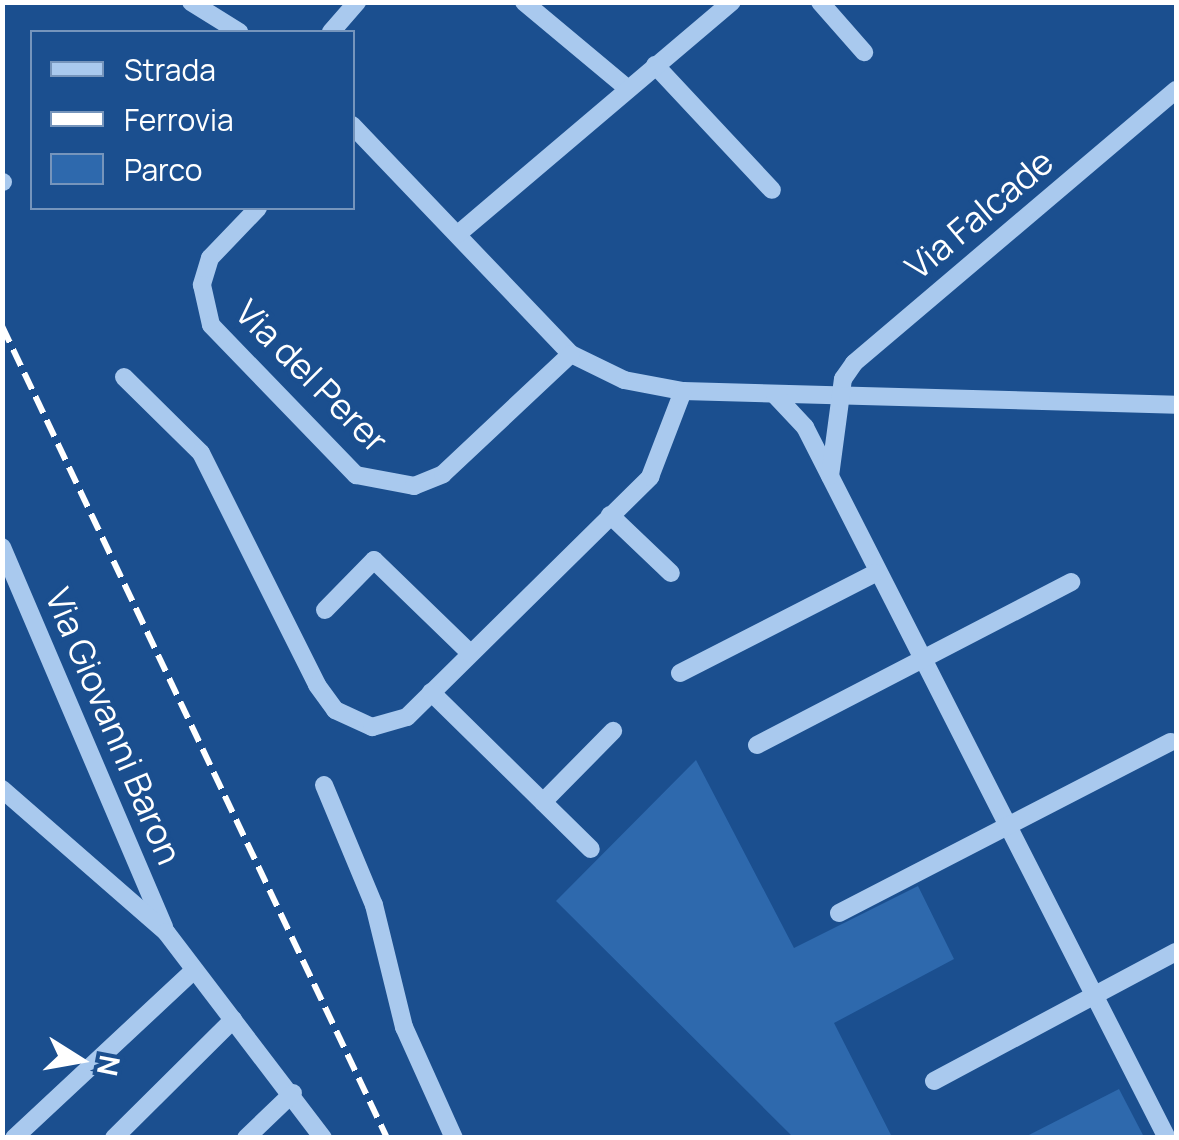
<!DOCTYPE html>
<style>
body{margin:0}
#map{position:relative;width:1179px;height:1140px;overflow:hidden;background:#1b4f8f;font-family:Manrope,sans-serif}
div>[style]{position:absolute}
.green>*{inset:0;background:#2e69ad}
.minor>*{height:18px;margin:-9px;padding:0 9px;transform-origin:9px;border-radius:9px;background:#a9c9ee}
.rail>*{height:6px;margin-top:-3px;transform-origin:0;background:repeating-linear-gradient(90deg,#fff 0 18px,transparent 0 26px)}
span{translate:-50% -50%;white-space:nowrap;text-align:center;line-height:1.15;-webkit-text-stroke:8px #1b4f8f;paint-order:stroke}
.street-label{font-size:35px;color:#fff}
.frame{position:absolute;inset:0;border:5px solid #fff;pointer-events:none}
.legend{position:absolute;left:30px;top:30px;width:325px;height:180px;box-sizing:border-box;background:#1b4f8f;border:2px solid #7695bc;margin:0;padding:12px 18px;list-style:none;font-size:30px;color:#fff}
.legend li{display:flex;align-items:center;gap:20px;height:50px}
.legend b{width:50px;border:2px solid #7695bc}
.north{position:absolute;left:30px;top:1010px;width:100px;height:100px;-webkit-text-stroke:8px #1b4f8f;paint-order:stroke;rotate:101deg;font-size:28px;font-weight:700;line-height:40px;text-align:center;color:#fff}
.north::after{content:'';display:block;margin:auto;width:35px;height:45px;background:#fff;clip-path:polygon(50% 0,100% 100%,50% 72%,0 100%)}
</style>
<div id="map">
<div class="green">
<i style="clip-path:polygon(696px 760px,794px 948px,918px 886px,954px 959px,834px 1023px,892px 1137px,793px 1137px,556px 901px)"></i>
<i style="clip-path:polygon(1119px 1089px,1144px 1137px,1025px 1137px)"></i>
</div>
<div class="minor">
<i style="left:191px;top:2px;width:57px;rotate:32deg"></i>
<i style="left:524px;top:2px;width:134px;rotate:39.9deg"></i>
<i style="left:820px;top:2px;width:67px;rotate:48.7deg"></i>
<i style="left:331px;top:32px;width:40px;rotate:-49deg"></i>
<i style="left:655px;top:65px;width:171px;rotate:46.9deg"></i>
<i style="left:352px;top:125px;width:317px;rotate:46.3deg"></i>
<i style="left:571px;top:354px;width:59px;rotate:26.1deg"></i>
<i style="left:624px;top:380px;width:60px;rotate:10.6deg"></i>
<i style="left:683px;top:391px;width:493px;rotate:1.6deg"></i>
<i style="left:2px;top:182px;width:1px"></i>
<i style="left:258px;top:208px;width:69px;rotate:133.8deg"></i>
<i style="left:210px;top:258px;width:28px;rotate:107deg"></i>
<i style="left:202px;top:285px;width:41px;rotate:77.3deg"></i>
<i style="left:211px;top:325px;width:209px;rotate:46deg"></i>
<i style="left:356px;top:475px;width:59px;rotate:10.7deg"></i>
<i style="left:414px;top:486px;width:31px;rotate:-22deg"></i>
<i style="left:443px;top:474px;width:175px;rotate:-43.2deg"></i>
<i style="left:458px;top:234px;width:359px;rotate:-40.3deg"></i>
<i style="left:124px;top:377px;width:108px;rotate:44.6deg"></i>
<i style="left:201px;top:453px;width:259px;rotate:63.4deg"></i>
<i style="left:317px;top:685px;width:31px;rotate:54deg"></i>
<i style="left:335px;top:710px;width:41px;rotate:24.7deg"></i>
<i style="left:372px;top:727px;width:36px;rotate:-16deg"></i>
<i style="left:407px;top:717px;width:342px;rotate:-44.6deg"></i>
<i style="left:650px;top:477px;width:92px;rotate:-69deg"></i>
<i style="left:775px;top:395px;width:44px;rotate:46.8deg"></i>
<i style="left:805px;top:427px;width:798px;rotate:63.02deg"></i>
<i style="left:830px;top:476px;width:98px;rotate:-82.4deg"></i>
<i style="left:843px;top:379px;width:19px;rotate:-55deg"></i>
<i style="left:854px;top:363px;width:422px;rotate:-40.3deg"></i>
<i style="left:610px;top:515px;width:84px;rotate:43.6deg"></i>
<i style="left:2px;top:547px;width:413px;rotate:66.9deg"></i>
<i style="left:325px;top:610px;width:70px;rotate:-45.6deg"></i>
<i style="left:374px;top:560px;width:134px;rotate:44.1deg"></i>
<i style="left:680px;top:673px;width:219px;rotate:-27.1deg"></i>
<i style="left:431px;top:692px;width:224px;rotate:44.5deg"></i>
<i style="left:757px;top:745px;width:354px;rotate:-27.4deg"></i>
<i style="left:324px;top:785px;width:130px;rotate:67.4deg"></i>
<i style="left:374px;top:905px;width:126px;rotate:76.2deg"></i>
<i style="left:404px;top:1027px;width:122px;rotate:65.8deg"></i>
<i style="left:2px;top:789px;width:218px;rotate:41.1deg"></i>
<i style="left:166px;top:932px;width:259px;rotate:52.7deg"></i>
<i style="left:543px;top:802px;width:100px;rotate:-45.4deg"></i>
<i style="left:839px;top:913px;width:373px;rotate:-27.3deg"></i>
<i style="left:934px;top:1081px;width:274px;rotate:-28.1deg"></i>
<i style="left:14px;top:1138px;width:243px;rotate:-43deg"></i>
<i style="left:114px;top:1138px;width:168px;rotate:-44.8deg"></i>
<i style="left:246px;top:1138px;width:65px;rotate:-43.8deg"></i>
</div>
<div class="rail">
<i style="left:2px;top:326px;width:899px;rotate:64.63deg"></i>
</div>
<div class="street-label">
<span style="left:979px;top:214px;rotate:-40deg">Via Falcade</span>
<span style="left:312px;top:376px;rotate:45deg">Via del Perer</span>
<span style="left:114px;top:726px;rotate:67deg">Via Giovanni Baron</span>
</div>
<div class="frame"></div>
<ul class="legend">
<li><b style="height:12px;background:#a9c9ee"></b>Strada</li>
<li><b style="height:12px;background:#fff"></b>Ferrovia</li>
<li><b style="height:28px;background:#2e69ad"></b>Parco</li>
</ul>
<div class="north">N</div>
</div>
